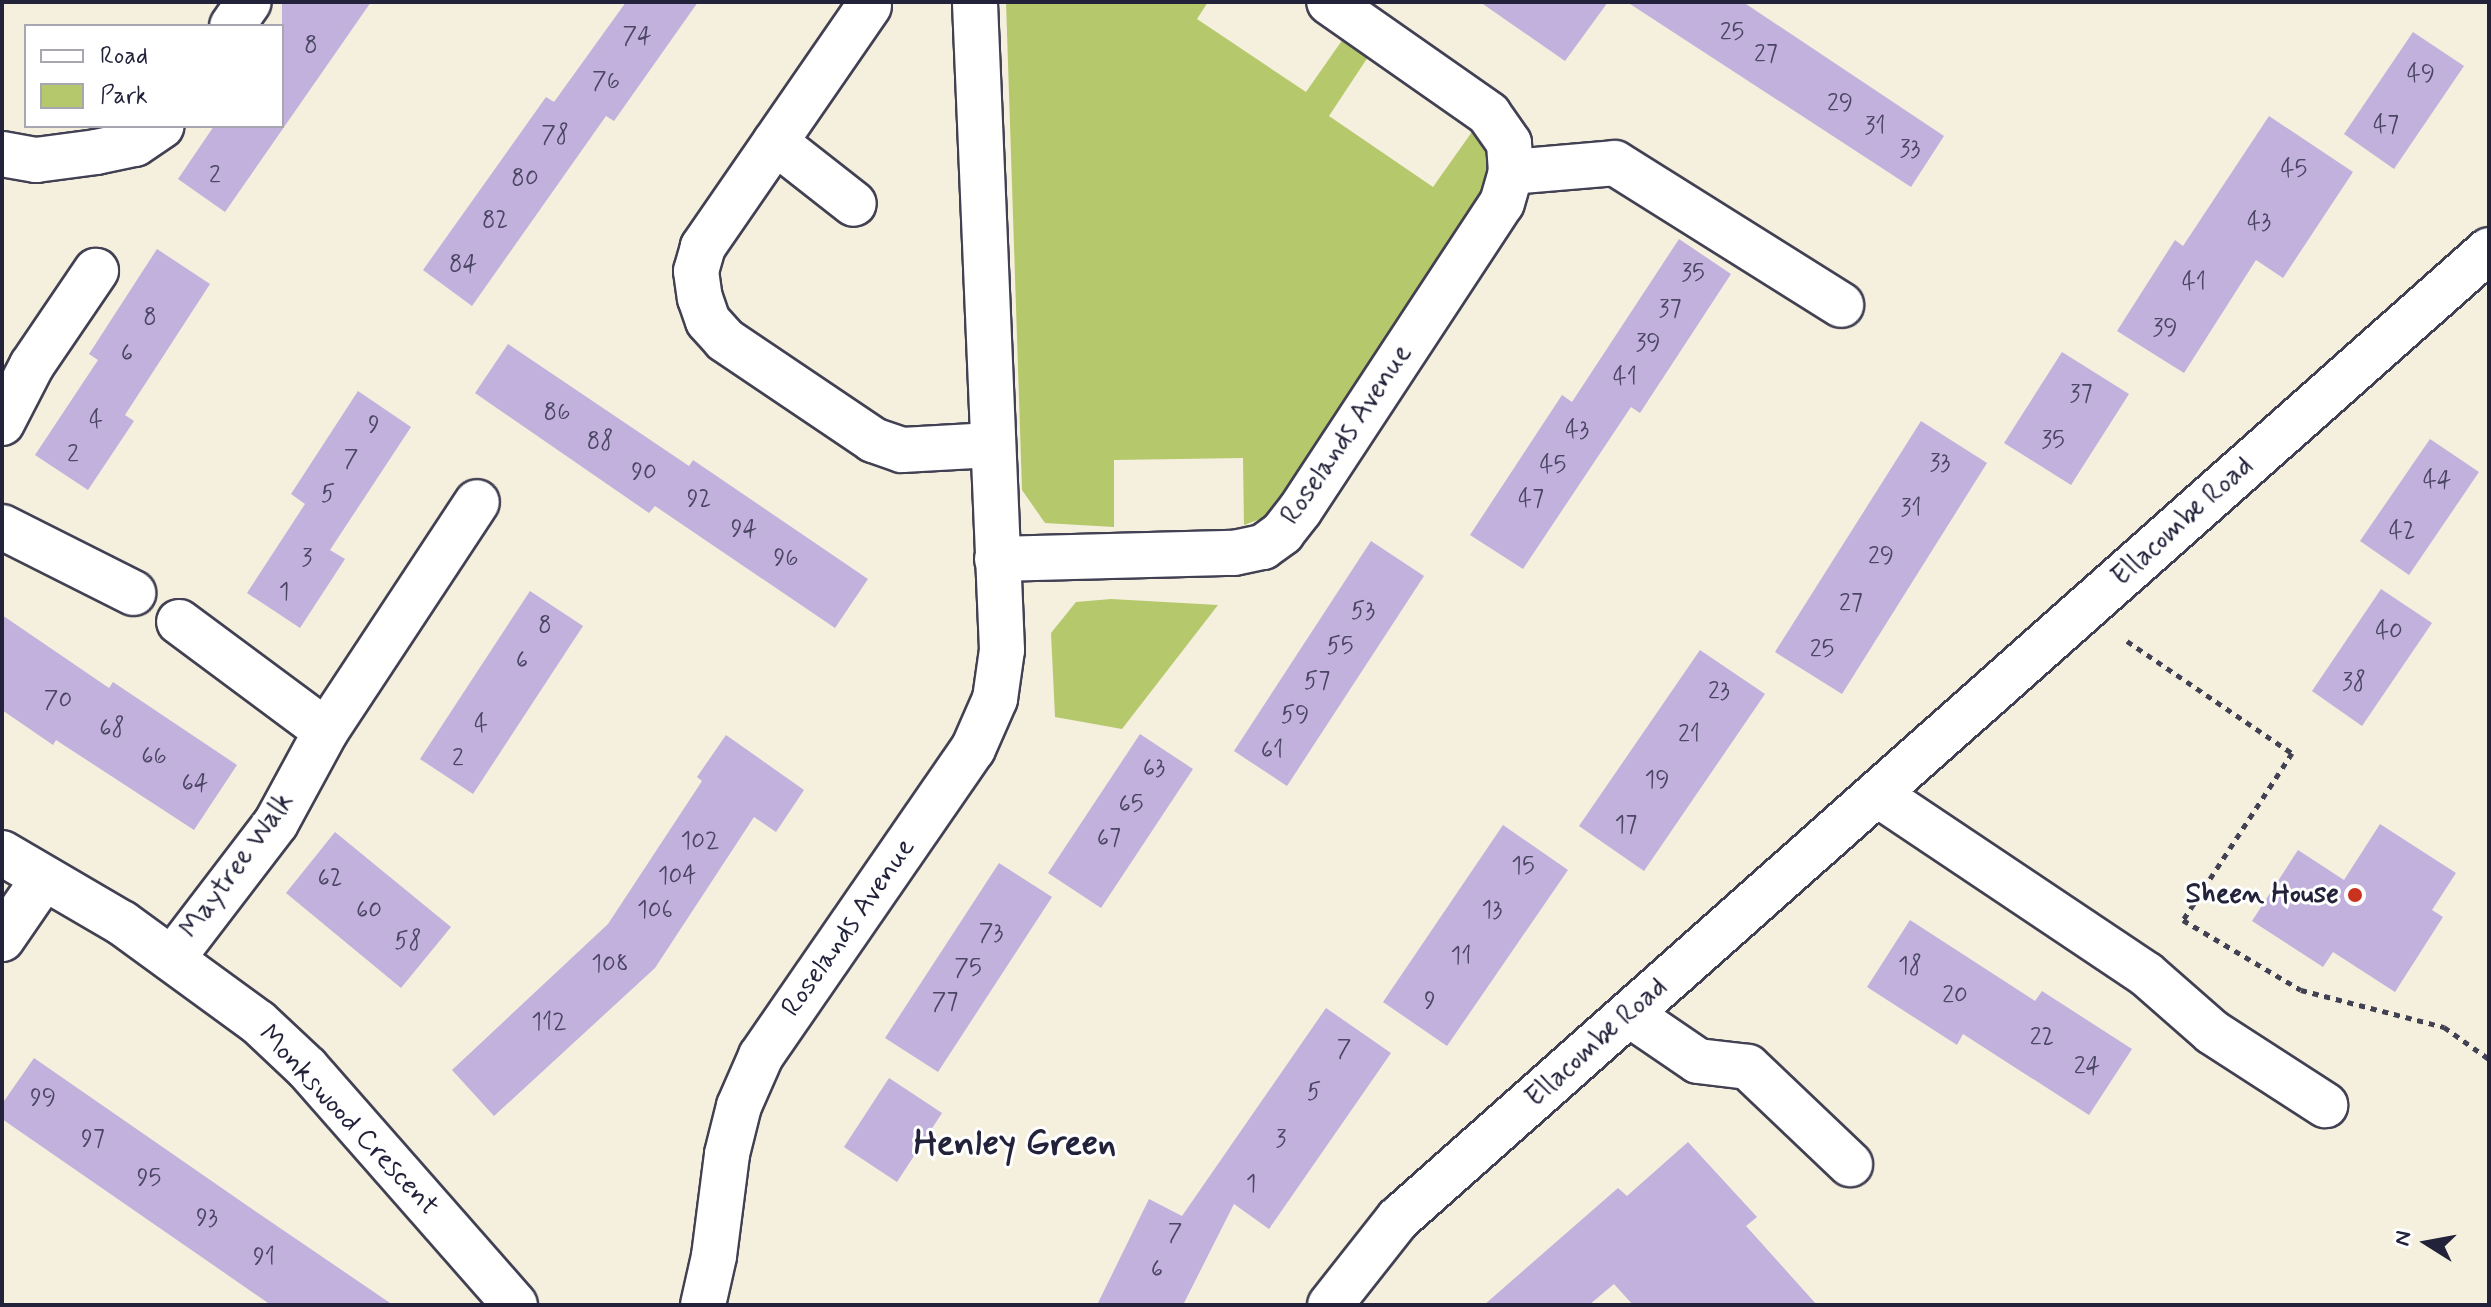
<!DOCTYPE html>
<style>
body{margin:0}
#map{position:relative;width:2491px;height:1307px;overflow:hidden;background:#f5efde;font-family:Mynerve,sans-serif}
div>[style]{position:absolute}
.green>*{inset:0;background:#b5c86c}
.building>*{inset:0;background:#c3b1dd}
.path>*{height:5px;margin-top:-2.5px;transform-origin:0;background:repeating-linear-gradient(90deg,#424153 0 6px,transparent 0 12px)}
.roads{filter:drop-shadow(2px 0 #424153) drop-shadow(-2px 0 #424153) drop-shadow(0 2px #424153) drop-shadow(0 -2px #424153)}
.minor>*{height:44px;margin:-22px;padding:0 22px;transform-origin:22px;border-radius:22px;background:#fff}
.dots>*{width:22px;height:22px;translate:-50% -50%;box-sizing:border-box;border:4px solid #fff;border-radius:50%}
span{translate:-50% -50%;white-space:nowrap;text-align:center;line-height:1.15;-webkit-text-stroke:6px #fff;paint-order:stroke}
.number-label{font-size:24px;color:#4a4664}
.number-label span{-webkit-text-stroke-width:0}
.street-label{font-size:28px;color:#22223b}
.poi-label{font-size:28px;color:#22223b;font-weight:700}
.right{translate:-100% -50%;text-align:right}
.district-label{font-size:36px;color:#22223b;font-weight:700}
.frame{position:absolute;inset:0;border:4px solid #22223b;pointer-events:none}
.legend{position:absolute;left:24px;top:24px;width:260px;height:104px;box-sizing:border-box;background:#fff;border:2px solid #a7a7b1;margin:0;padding:10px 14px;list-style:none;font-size:24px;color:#22223b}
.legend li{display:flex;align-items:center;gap:16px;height:40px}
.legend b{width:40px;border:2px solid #a7a7b1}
.north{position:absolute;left:2387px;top:1203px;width:80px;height:80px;-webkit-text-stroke:6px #fff;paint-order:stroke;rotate:281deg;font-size:22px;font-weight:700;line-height:32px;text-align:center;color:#22223b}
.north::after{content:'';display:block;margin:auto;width:28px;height:36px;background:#22223b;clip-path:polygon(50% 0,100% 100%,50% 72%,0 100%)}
</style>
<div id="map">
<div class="green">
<i style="clip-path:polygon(1006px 2px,1208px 2px,1197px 19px,1306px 92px,1343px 39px,1368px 57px,1329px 116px,1433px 187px,1474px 129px,1489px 146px,1492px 180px,1271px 515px,1244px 525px,1243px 458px,1114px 460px,1114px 527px,1045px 523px,1022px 490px)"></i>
<i style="clip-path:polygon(1111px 599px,1218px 605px,1122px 729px,1055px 717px,1051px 633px,1076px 602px)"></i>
</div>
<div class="building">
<i style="clip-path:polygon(282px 2px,371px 2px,225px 212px,178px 179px,214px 126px,282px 126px)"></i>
<i style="clip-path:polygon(626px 2px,698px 2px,614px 121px,606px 116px,472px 306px,423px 270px,546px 97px,554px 102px)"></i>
<i style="clip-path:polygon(1480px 2px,1608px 2px,1565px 61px)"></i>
<i style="clip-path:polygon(1627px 2px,1743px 2px,1944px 136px,1911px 187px)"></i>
<i style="clip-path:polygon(2413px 32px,2464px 66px,2394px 169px,2344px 134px)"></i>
<i style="clip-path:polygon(2269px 116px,2353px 172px,2283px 278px,2256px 260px,2184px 373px,2117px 331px,2175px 240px,2183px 246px)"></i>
<i style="clip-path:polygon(1679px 239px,1731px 274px,1640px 413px,1631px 407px,1523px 569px,1470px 535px,1562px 395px,1572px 402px)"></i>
<i style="clip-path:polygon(157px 249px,210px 284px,125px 415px,134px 421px,88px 490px,35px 455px,98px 360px,89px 354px)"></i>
<i style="clip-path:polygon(508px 344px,689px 466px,693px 460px,868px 579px,835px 628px,655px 506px,649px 513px,475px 393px)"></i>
<i style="clip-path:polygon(2062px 352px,2129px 394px,2071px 485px,2004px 443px)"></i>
<i style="clip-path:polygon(358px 391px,411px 427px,330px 550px,345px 559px,300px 628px,247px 593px,305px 504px,291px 494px)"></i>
<i style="clip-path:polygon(1921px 421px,1987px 463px,1842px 694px,1775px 652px)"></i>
<i style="clip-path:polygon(2430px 439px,2479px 472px,2409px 575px,2360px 541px)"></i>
<i style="clip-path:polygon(1371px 541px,1424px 576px,1287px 786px,1234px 751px)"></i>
<i style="clip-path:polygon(2381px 589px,2432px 623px,2362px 726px,2312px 691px)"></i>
<i style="clip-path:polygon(530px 591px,583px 626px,473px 794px,420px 759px)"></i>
<i style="clip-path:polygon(2px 615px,109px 688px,113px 682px,237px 765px,194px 830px,56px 740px,53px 745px,2px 710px)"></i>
<i style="clip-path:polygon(1700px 650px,1765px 694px,1644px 871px,1579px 826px)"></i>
<i style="clip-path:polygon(1140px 734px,1193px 769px,1101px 908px,1048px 873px)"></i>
<i style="clip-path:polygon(726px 735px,804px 790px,776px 832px,754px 817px,655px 968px,494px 1116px,452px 1070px,608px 924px,702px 781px,697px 777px)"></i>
<i style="clip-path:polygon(2380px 824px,2456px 873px,2432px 910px,2443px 917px,2395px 992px,2333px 952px,2323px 967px,2252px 921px,2298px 850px,2344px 880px)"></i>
<i style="clip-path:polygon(1503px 825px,1568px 870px,1447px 1046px,1383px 1002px)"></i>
<i style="clip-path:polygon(335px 832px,451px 927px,401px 988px,286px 893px)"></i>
<i style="clip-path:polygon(999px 863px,1052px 897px,938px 1072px,885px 1038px)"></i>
<i style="clip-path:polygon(1910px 920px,2035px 1001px,2042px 991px,2132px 1049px,2089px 1115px,1963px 1034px,1957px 1045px,1867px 987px)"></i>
<i style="clip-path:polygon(1326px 1008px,1391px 1053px,1269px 1229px,1234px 1204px,1183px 1305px,1097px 1305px,1149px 1199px,1182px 1216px)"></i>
<i style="clip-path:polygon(34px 1058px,255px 1211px,393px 1305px,271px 1305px,2px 1119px,2px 1104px)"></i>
<i style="clip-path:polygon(889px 1078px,942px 1113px,897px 1182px,844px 1147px)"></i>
<i style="clip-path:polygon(1688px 1142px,1757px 1217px,1746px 1226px,1817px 1305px,1633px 1305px,1614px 1284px,1589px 1305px,1484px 1305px,1618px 1188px,1627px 1196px)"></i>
</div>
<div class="path">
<i style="left:2127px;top:641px;width:199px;rotate:34.2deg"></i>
<i style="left:2292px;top:753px;width:199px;rotate:123.1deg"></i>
<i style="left:2183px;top:920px;width:137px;rotate:30.7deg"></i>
<i style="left:2301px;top:990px;width:148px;rotate:14.5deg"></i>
<i style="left:2444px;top:1027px;width:55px;rotate:35.4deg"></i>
</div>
<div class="roads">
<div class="minor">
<i style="left:869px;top:6px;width:293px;rotate:124.6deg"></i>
<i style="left:703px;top:247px;width:25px;rotate:106deg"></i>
<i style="left:696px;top:271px;width:27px;rotate:82deg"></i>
<i style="left:700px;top:298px;width:24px;rotate:71deg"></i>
<i style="left:708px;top:321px;width:25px;rotate:48deg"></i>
<i style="left:725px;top:340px;width:179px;rotate:34deg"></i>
<i style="left:873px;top:440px;width:31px;rotate:19deg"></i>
<i style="left:902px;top:450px;width:90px;rotate:-3.2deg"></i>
<i style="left:232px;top:26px;width:29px;rotate:-55deg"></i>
<i style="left:775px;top:142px;width:100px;rotate:38.1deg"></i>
<i style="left:2px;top:154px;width:35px;rotate:10deg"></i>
<i style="left:36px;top:160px;width:61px;rotate:-7.6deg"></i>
<i style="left:96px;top:152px;width:40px;rotate:-12deg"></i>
<i style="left:135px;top:144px;width:32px;rotate:-34deg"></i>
<i style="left:1511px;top:172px;width:104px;rotate:-4.9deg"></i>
<i style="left:1615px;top:163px;width:267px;rotate:32.1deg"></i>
<i style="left:2px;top:423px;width:65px;rotate:-62.7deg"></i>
<i style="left:32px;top:365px;width:114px;rotate:-55.8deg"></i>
<i style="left:2px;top:527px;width:147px;rotate:26.7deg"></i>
<i style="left:997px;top:559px;width:237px;rotate:-1.5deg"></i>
<i style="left:1234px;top:553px;width:30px;rotate:-12deg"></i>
<i style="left:1263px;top:547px;width:24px;rotate:-36deg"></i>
<i style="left:1282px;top:533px;width:29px;rotate:-52deg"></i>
<i style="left:1300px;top:510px;width:367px;rotate:-56.7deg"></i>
<i style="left:1502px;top:203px;width:32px;rotate:-74deg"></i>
<i style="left:1511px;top:172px;width:29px;rotate:-94deg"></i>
<i style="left:1509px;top:143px;width:35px;rotate:-125deg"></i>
<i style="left:1489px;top:114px;width:195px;rotate:-145deg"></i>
<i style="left:326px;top:731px;width:274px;rotate:-56.6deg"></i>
<i style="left:1877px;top:794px;width:324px;rotate:33.8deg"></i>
<i style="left:2146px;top:974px;width:88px;rotate:41.3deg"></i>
<i style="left:2212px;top:1032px;width:135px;rotate:32.9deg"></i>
<i style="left:2px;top:853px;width:139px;rotate:30.3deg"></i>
<i style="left:122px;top:923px;width:168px;rotate:36.1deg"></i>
<i style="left:258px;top:1022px;width:67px;rotate:43.2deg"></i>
<i style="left:307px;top:1068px;width:315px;rotate:48.7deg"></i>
<i style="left:2px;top:939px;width:74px;rotate:-55.5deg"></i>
<i style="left:172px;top:959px;width:171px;rotate:-52.6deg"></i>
<i style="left:276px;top:823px;width:105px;rotate:-61.5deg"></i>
<i style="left:326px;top:731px;width:183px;rotate:-143.4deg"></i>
<i style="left:1629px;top:1014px;width:83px;rotate:34.3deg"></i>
<i style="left:1698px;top:1061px;width:50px;rotate:6.8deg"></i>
<i style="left:1748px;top:1067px;width:141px;rotate:43.6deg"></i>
<i style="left:703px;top:1305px;width:50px;rotate:-77.3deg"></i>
<i style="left:714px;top:1256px;width:103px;rotate:-82.7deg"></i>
<i style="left:727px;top:1154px;width:49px;rotate:-76deg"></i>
<i style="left:739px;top:1106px;width:55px;rotate:-66.3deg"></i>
<i style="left:761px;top:1056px;width:373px;rotate:-55.4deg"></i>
<i style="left:973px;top:749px;width:55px;rotate:-66.3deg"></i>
<i style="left:995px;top:699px;width:49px;rotate:-81.9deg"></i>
<i style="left:1002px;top:650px;width:649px;rotate:-92.39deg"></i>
<i style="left:1330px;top:1305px;width:110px;rotate:-51.7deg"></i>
<i style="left:1398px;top:1219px;width:1459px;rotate:-41.61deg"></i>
</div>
</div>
<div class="dots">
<i style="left:2355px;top:895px;background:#c8321e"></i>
</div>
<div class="number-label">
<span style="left:1732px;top:33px">25</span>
<span style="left:637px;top:37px">74</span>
<span style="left:311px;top:46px">8</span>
<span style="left:1766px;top:55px">27</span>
<span style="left:2421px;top:75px">49</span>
<span style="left:606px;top:82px">76</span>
<span style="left:1840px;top:104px">29</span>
<span style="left:2386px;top:126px">47</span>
<span style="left:1875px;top:127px">31</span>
<span style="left:555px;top:136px">78</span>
<span style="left:1910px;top:150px">33</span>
<span style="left:2294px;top:170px">45</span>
<span style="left:215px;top:176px">2</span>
<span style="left:525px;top:179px">80</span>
<span style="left:495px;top:221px">82</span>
<span style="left:2259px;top:223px">43</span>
<span style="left:463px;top:265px">84</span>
<span style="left:1693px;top:274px">35</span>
<span style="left:2194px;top:283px">41</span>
<span style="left:1670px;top:310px">37</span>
<span style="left:150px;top:318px">8</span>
<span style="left:2165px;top:329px">39</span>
<span style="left:1648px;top:344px">39</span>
<span style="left:127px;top:354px">6</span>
<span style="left:1625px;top:378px">41</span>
<span style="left:2081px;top:395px">37</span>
<span style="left:557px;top:413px">86</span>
<span style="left:96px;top:421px">4</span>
<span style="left:374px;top:426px">9</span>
<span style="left:1577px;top:431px">43</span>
<span style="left:2053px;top:441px">35</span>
<span style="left:600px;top:442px">88</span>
<span style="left:73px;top:455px">2</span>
<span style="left:351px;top:460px">7</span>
<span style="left:1940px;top:464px">33</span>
<span style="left:1553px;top:466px">45</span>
<span style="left:644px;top:473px">90</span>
<span style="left:2437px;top:481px">44</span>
<span style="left:328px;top:495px">5</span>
<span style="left:699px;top:500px">92</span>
<span style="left:1531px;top:500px">47</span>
<span style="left:1911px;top:509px">31</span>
<span style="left:744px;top:530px">94</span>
<span style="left:2402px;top:532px">42</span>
<span style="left:1881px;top:557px">29</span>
<span style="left:307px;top:559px">3</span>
<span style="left:786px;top:559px">96</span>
<span style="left:284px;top:593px">1</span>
<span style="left:1851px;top:604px">27</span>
<span style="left:1363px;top:612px">53</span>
<span style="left:545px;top:626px">8</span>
<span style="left:2389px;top:632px">40</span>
<span style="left:1340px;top:647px">55</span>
<span style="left:1822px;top:650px">25</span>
<span style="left:522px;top:661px">6</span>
<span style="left:1317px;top:682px">57</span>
<span style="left:2354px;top:683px">38</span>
<span style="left:1719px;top:692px">23</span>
<span style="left:58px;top:701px">70</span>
<span style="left:1295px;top:716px">59</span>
<span style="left:481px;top:725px">4</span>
<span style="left:112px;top:729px">68</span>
<span style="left:1689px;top:735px">21</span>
<span style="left:1272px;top:751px">61</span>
<span style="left:154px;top:757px">66</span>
<span style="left:458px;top:759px">2</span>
<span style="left:1154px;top:769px">63</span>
<span style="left:1657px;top:781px">19</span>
<span style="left:195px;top:784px">64</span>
<span style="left:1131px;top:805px">65</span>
<span style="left:1626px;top:826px">17</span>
<span style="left:1109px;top:839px">67</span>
<span style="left:700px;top:842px">102</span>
<span style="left:1523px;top:867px">15</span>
<span style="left:677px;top:877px">104</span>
<span style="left:330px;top:879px">62</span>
<span style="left:369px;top:911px">60</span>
<span style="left:655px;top:911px">106</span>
<span style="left:1492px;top:911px">13</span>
<span style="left:991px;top:934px">73</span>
<span style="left:408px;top:942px">58</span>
<span style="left:1461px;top:957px">11</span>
<span style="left:610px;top:965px">108</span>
<span style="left:1910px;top:967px">18</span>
<span style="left:968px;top:969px">75</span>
<span style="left:1955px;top:996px">20</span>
<span style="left:1430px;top:1002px">9</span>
<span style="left:945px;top:1003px">77</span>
<span style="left:549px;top:1023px">112</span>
<span style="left:2042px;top:1038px">22</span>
<span style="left:1344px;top:1050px">7</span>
<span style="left:2087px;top:1067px">24</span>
<span style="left:1314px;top:1093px">5</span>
<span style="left:43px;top:1099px">99</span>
<span style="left:93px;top:1140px">97</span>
<span style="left:1281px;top:1140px">3</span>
<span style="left:149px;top:1179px">95</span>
<span style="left:1251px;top:1185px">1</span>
<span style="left:207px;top:1219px">93</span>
<span style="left:1175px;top:1234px">7</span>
<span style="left:264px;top:1258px">91</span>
<span style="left:1157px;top:1270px">6</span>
</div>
<div class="street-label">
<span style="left:1347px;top:435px;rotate:-56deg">Roselands Avenue</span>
<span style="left:2183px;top:522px;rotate:-42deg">Ellacombe Road</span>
<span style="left:238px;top:866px;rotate:-54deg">Maytree Walk</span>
<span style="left:849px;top:928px;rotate:-55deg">Roselands Avenue</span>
<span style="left:1597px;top:1043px;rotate:-42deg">Ellacombe Road</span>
<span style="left:348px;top:1121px;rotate:47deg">Monkswood Crescent</span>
</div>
<div class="poi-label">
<span class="right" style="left:2339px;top:895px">Sheen House</span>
</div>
<div class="district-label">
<span style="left:1015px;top:1145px">Henley Green</span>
</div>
<div class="frame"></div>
<ul class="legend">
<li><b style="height:10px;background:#fff"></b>Road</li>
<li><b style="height:22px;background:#b5c86c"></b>Park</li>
</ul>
<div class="north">N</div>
</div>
